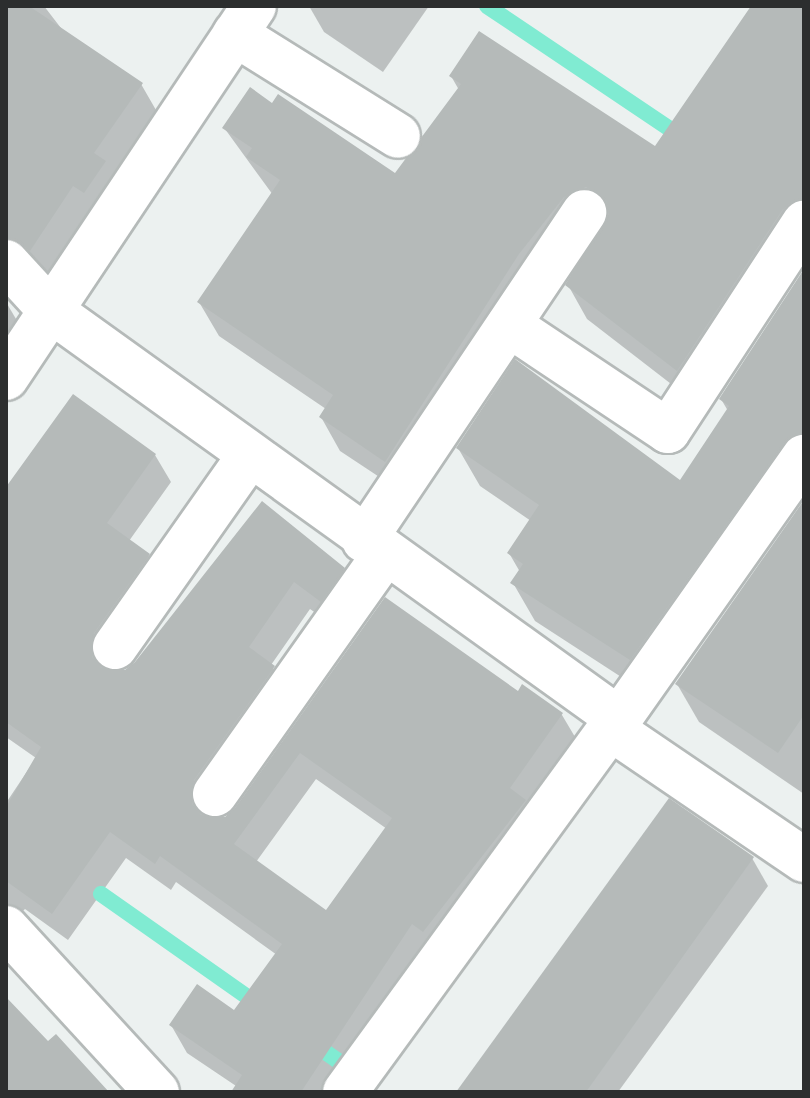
<!DOCTYPE html>
<style>
body{margin:0}
#map{position:relative;width:810px;height:1098px;overflow:hidden;background:#ecf1f0;font-family:Arial,sans-serif}
div>[style]{position:absolute}
.shadow>*{inset:0;background:#0003}
.stream>*{height:16px;margin:-8px;padding:0 8px;transform-origin:8px;border-radius:8px;background:#80ebd2}
.building>*{inset:0;background:#b5bab9}
.roads{filter:drop-shadow(2px 0 #b5bab9) drop-shadow(-2px 0 #b5bab9) drop-shadow(0 2px #b5bab9) drop-shadow(0 -2px #b5bab9)}
.minor>*{height:44px;margin:-22px;padding:0 22px;transform-origin:22px;border-radius:22px;background:#fff}
span{translate:-50% -50%;white-space:nowrap;text-align:center;line-height:1.15;-webkit-text-stroke:6px #f9fefd;paint-order:stroke}
.frame{position:absolute;inset:0;border:8px solid #2c2e2e;pointer-events:none}
</style>
<div id="map">
<div class="shadow">
<i style="clip-path:polygon(6px 6px,44px 6px,64px 32px,141px 84px,160px 117px,49px 283px,6px 283px)"></i>
<i style="clip-path:polygon(309px 6px,429px 6px,383px 72px,324px 32px)"></i>
<i style="clip-path:polygon(753px 6px,804px 6px,804px 220px,697px 404px,587px 319px,568px 285px,608px 219px,583px 231px,405px 494px,340px 451px,321px 417px,326px 409px,219px 336px,199px 302px,273px 195px,225px 129px,272px 105px,395px 176px,459px 90px,451px 76px,656px 149px)"></i>
<i style="clip-path:polygon(804px 272px,804px 482px,652px 697px,535px 621px,513px 583px,520px 572px,509px 553px,531px 521px,480px 486px,458px 448px,680px 483px,728px 411px,721px 399px)"></i>
<i style="clip-path:polygon(6px 302px,26px 336px,6px 352px)"></i>
<i style="clip-path:polygon(evenodd,155px 455px,171px 482px,129px 541px,148px 555px,164px 583px,108px 670px,125px 672px,136px 663px,262px 504px,343px 569px,359px 597px,337px 628px,310px 609px,271px 665px,290px 694px,208px 817px,225px 819px,237px 810px,386px 599px,518px 694px,523px 687px,562px 715px,578px 742px,329px 1092px,245px 1092px,187px 1053px,171px 1025px,235px 1013px,277px 955px,176px 882px,171px 890px,126px 858px,68px 940px,25px 909px,6px 927px,6px 803px,36px 758px,6px 737px,6px 490px,155px 455px,316px 779px,387px 829px,326px 913px,256px 862px,316px 779px)"></i>
<i style="clip-path:polygon(804px 504px,804px 794px,699px 722px,677px 684px)"></i>
<i style="clip-path:polygon(752px 858px,768px 886px,618px 1092px,459px 1092px)"></i>
</div>
<div class="stream">
<i style="left:487px;top:6px;width:239px;rotate:33.9deg"></i>
<i style="left:101px;top:894px;width:198px;rotate:35.1deg"></i>
<i style="left:311px;top:1042px;width:33px;rotate:35deg"></i>
</div>
<div class="building">
<i style="clip-path:polygon(6px 6px,29px 6px,143px 83px,94px 153px,106px 161px,84px 193px,73px 186px,30px 251px,6px 238px)"></i>
<i style="clip-path:polygon(751px 6px,804px 6px,804px 198px,783px 209px,677px 371px,565px 285px,609px 214px,606px 200px,586px 187px,564px 197px,519px 254px,385px 462px,319px 417px,333px 395px,197px 302px,280px 180px,246px 157px,252px 148px,222px 128px,250px 87px,272px 103px,278px 94px,395px 173px,461px 84px,449px 76px,479px 31px,655px 146px)"></i>
<i style="clip-path:polygon(804px 269px,804px 432px,784px 443px,630px 660px,510px 583px,523px 564px,507px 553px,539px 505px,456px 448px,515px 359px,680px 480px,729px 406px,719px 399px)"></i>
<i style="clip-path:polygon(evenodd,73px 394px,156px 454px,107px 523px,150px 554px,94px 633px,92px 657px,101px 668px,125px 670px,135px 662px,262px 501px,345px 568px,321px 602px,294px 582px,249px 647px,275px 666px,194px 780px,192px 804px,201px 815px,225px 817px,235px 808px,385px 597px,518px 691px,522px 684px,563px 713px,510px 788px,526px 800px,423px 932px,412px 924px,301px 1092px,231px 1092px,242px 1075px,169px 1025px,197px 984px,234px 1010px,282px 944px,160px 856px,155px 864px,110px 832px,52px 914px,6px 881px,6px 807px,41px 747px,6px 722px,6px 487px,73px 394px,300px 753px,392px 818px,326px 910px,234px 844px,300px 753px)"></i>
<i style="clip-path:polygon(804px 500px,804px 715px,778px 753px,675px 684px)"></i>
<i style="clip-path:polygon(669px 798px,754px 857px,586px 1092px,456px 1092px)"></i>
<i style="clip-path:polygon(6px 997px,48px 1041px,56px 1034px,109px 1092px,6px 1092px)"></i>
</div>
<div class="roads">
<div class="minor">
<i style="left:235px;top:34px;width:192px;rotate:32deg"></i>
<i style="left:6px;top:262px;width:65px;rotate:47.5deg"></i>
<i style="left:50px;top:310px;width:701px;rotate:35.71deg"></i>
<i style="left:619px;top:719px;width:13px;rotate:135deg"></i>
<i style="left:610px;top:728px;width:235px;rotate:34.2deg"></i>
<i style="left:509px;top:325px;width:191px;rotate:33.7deg"></i>
<i style="left:668px;top:431px;width:249px;rotate:-56.8deg"></i>
<i style="left:6px;top:378px;width:447px;rotate:-56.3deg"></i>
<i style="left:364px;top:540px;width:395px;rotate:-56.1deg"></i>
<i style="left:115px;top:647px;width:233px;rotate:-54.9deg"></i>
<i style="left:619px;top:719px;width:321px;rotate:-54.8deg"></i>
<i style="left:215px;top:794px;width:294px;rotate:-54.7deg"></i>
<i style="left:6px;top:928px;width:223px;rotate:47.4deg"></i>
<i style="left:345px;top:1092px;width:450px;rotate:-53.9deg"></i>
</div>
</div>
<div class="frame"></div>
</div>
